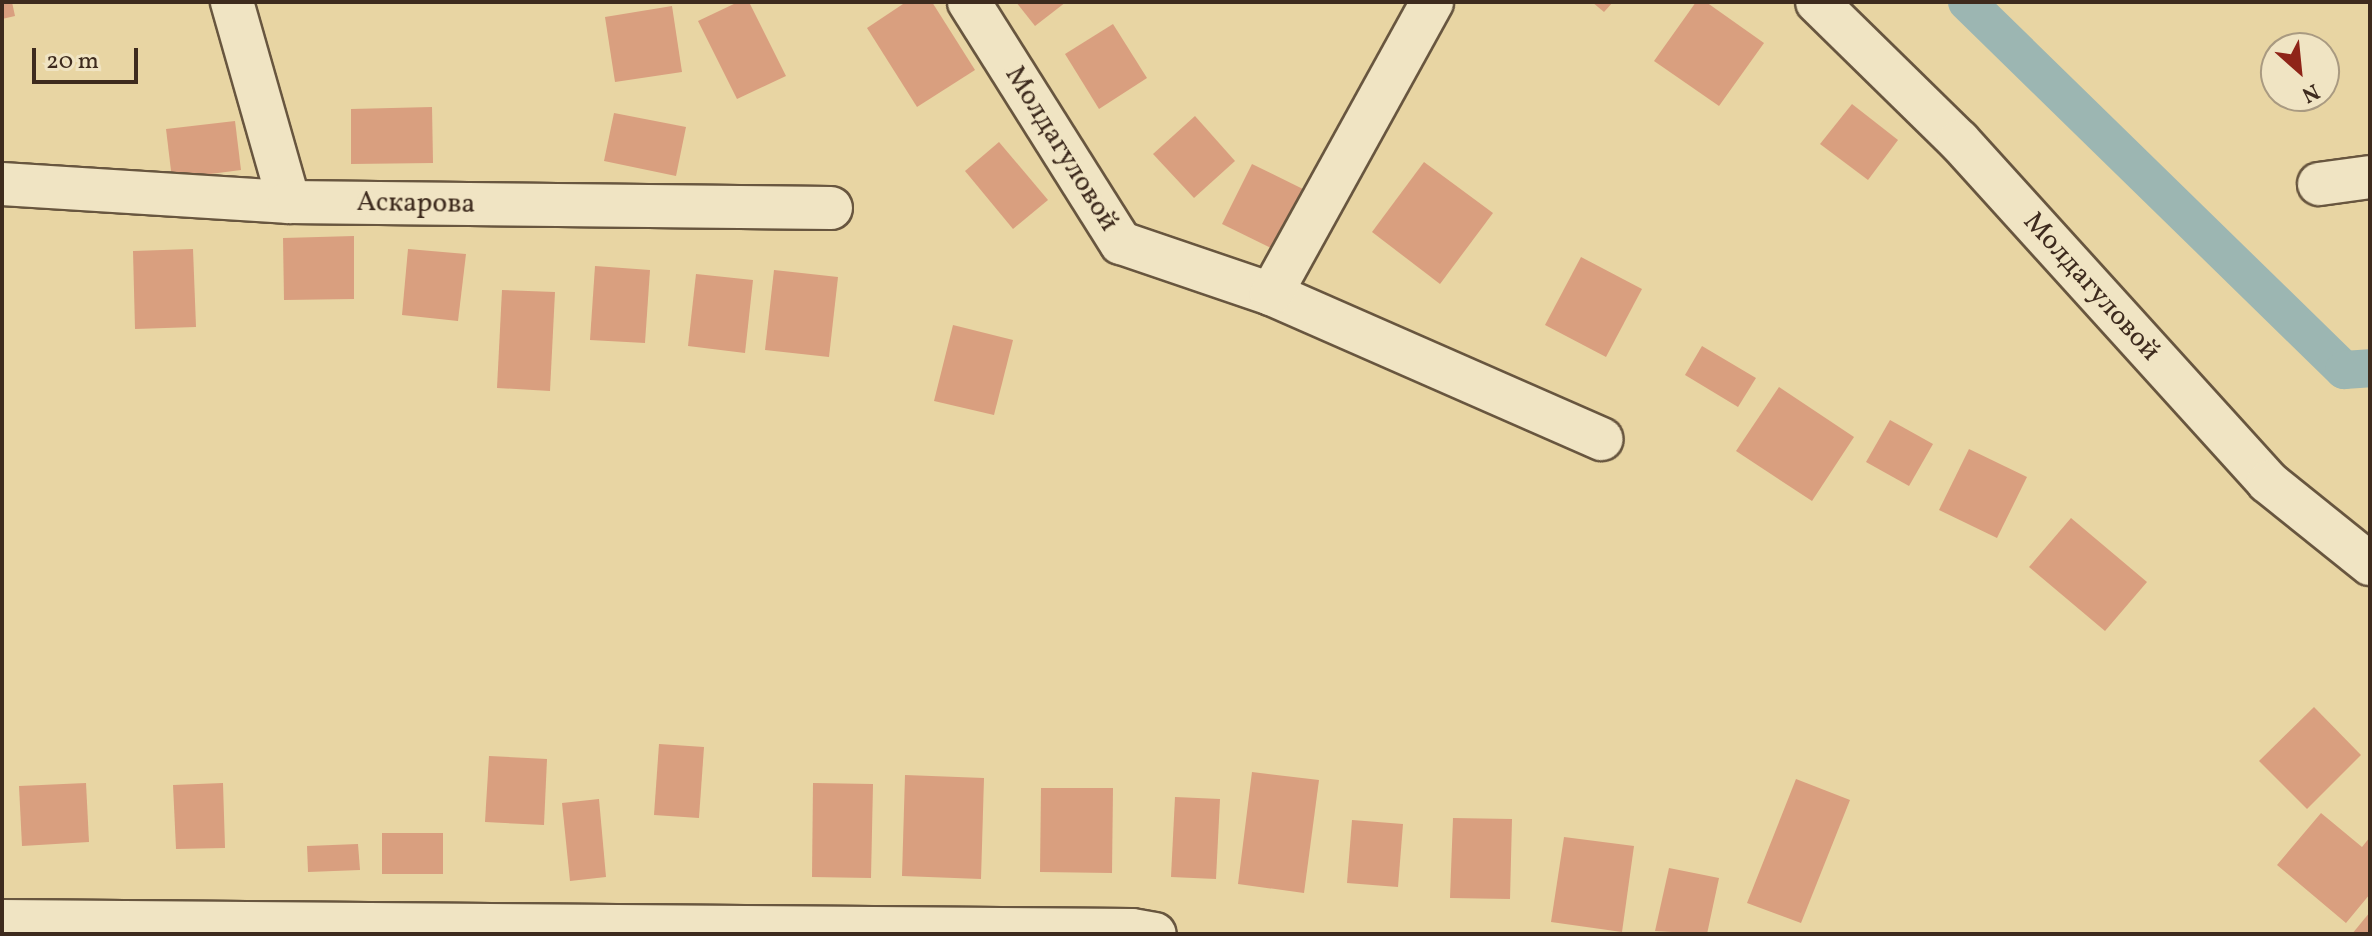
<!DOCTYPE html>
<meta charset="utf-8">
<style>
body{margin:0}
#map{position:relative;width:2372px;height:936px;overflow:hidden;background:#e8d5a3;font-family:Vollkorn,serif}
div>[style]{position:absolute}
.canal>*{height:38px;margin:-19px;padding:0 19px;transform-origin:19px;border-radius:19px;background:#9cb6b2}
.building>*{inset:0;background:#d99f7f}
.roads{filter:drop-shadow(2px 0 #68563f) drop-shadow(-2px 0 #68563f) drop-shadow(0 2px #68563f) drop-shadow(0 -2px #68563f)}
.minor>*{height:42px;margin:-21px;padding:0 21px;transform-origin:21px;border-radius:21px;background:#f0e4c3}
span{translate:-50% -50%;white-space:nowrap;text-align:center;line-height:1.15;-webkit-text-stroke:8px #f0e4c3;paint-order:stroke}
.street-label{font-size:28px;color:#3e2b1e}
.frame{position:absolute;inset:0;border:4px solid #3e2b1e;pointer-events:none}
.north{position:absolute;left:2260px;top:32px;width:80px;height:80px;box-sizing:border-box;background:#f0e4c3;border:2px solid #a99a81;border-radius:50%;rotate:153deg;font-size:22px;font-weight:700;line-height:32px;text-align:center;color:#3e2b1e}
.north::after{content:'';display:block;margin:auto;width:28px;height:36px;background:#8f2418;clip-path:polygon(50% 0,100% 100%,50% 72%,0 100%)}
.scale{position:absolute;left:32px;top:48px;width:106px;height:36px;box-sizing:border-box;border:4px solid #3e2b1e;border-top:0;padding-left:10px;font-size:24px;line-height:28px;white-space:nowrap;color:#3e2b1e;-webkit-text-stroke:6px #f0e4c3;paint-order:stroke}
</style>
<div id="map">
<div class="canal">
<i style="left:1967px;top:2px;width:527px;rotate:44.31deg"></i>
<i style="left:2344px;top:370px;width:26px;rotate:-4deg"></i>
</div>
<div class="building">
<i style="clip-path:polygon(2px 2px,12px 2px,15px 16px,2px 19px)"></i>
<i style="clip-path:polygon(738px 2px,749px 2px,786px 76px,737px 99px,698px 21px)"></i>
<i style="clip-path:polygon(906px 2px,932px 2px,975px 70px,917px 107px,867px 28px)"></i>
<i style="clip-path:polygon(1016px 2px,1066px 2px,1035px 26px)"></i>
<i style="clip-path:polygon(1592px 2px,1613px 2px,1604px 12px)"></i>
<i style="clip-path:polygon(1696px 2px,1706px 2px,1764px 43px,1719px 106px,1654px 61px)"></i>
<i style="clip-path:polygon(672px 6px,682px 72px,615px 82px,605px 17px)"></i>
<i style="clip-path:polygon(1113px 24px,1147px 78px,1099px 109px,1065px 54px)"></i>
<i style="clip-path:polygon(1852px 104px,1898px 140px,1868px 180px,1820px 144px)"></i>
<i style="clip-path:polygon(432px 107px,433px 163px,351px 164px,351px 109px)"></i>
<i style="clip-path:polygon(614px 113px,686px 127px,676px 176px,604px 161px)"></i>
<i style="clip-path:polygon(1195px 116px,1235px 161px,1194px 198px,1153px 154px)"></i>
<i style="clip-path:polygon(235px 121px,241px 170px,172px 179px,166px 129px)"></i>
<i style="clip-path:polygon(999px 142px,1048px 200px,1013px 229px,965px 171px)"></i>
<i style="clip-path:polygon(1424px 162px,1493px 213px,1440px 284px,1372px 232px)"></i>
<i style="clip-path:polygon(1252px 164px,1307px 191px,1277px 251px,1222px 224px)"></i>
<i style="clip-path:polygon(354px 236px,354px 299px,284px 300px,283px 238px)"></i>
<i style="clip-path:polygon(193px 249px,196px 327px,135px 329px,133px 251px)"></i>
<i style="clip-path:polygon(408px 249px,466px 254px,458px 321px,402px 315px)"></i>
<i style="clip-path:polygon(1581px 257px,1642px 289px,1606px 357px,1545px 325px)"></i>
<i style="clip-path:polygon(595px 266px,650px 270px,645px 343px,590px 340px)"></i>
<i style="clip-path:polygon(774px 270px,838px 277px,829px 357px,765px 350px)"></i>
<i style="clip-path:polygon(696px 274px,753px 280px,745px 353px,688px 346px)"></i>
<i style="clip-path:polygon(502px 290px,555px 292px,550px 391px,497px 388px)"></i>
<i style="clip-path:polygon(953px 325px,1013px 340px,994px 415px,934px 401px)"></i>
<i style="clip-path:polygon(1702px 346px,1756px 378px,1738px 407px,1685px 375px)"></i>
<i style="clip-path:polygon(1779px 387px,1854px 437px,1812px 501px,1736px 451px)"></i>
<i style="clip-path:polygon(1890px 420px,1933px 444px,1909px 486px,1866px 462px)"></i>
<i style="clip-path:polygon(1969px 449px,2027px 477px,1997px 538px,1939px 510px)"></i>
<i style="clip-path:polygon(2071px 518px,2147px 582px,2105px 631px,2029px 567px)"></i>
<i style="clip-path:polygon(2314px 707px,2361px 755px,2307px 809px,2259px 761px)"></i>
<i style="clip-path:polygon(659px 744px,704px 747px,699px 818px,654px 815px)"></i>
<i style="clip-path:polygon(489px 756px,547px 759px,544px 825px,485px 822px)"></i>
<i style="clip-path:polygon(1252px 772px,1319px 780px,1304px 893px,1238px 884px)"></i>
<i style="clip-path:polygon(905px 775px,984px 778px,981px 879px,902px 876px)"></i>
<i style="clip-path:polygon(1796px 779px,1850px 800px,1801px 923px,1747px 903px)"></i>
<i style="clip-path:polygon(86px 783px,89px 842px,22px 846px,19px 786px)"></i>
<i style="clip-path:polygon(223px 783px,225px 848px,176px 849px,173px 785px)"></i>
<i style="clip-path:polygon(813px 783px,873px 784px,871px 878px,812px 877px)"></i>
<i style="clip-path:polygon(1041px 788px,1113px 788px,1112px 873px,1040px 872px)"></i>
<i style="clip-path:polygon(1175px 797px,1220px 799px,1216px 879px,1171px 877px)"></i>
<i style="clip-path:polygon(599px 799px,606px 877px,570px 881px,562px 803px)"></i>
<i style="clip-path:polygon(2321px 813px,2362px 847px,2370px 837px,2370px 894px,2346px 923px,2277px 865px)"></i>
<i style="clip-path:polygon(1453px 818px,1512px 819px,1510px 899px,1450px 898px)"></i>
<i style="clip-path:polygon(1352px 820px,1403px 824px,1398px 887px,1347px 883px)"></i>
<i style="clip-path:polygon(382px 833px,443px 833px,443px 874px,382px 874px)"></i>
<i style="clip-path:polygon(1564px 837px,1634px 846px,1622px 932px,1551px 922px)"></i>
<i style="clip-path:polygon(358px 844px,360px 870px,308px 872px,307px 846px)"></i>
<i style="clip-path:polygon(1669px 868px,1719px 878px,1707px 934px,1655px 931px)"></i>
<i style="clip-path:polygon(2370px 912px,2370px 934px,2352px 934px)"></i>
</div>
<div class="roads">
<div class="minor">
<i style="left:232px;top:2px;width:208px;rotate:74.1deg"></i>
<i style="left:969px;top:2px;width:285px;rotate:57.8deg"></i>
<i style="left:1121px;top:243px;width:158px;rotate:18.8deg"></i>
<i style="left:1271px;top:294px;width:361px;rotate:23.7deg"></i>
<i style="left:1817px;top:2px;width:199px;rotate:44.4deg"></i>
<i style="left:1959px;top:141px;width:460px;rotate:47.8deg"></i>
<i style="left:2268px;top:482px;width:131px;rotate:38.8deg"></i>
<i style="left:2px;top:184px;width:288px;rotate:3.6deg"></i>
<i style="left:289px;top:202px;width:542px;rotate:0.63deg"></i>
<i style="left:2319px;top:184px;width:51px;rotate:-7.8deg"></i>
<i style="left:1271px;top:294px;width:333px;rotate:-61.1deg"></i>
<i style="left:2px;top:921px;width:1130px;rotate:0.46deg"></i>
<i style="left:1132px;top:930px;width:23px;rotate:10deg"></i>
</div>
</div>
<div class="street-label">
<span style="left:1061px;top:149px;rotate:58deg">Молдагуловой</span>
<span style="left:416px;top:204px;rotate:1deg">Аскарова</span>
<span style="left:2091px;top:287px;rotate:48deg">Молдагуловой</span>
</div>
<div class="frame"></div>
<div class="north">N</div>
<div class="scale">20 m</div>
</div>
